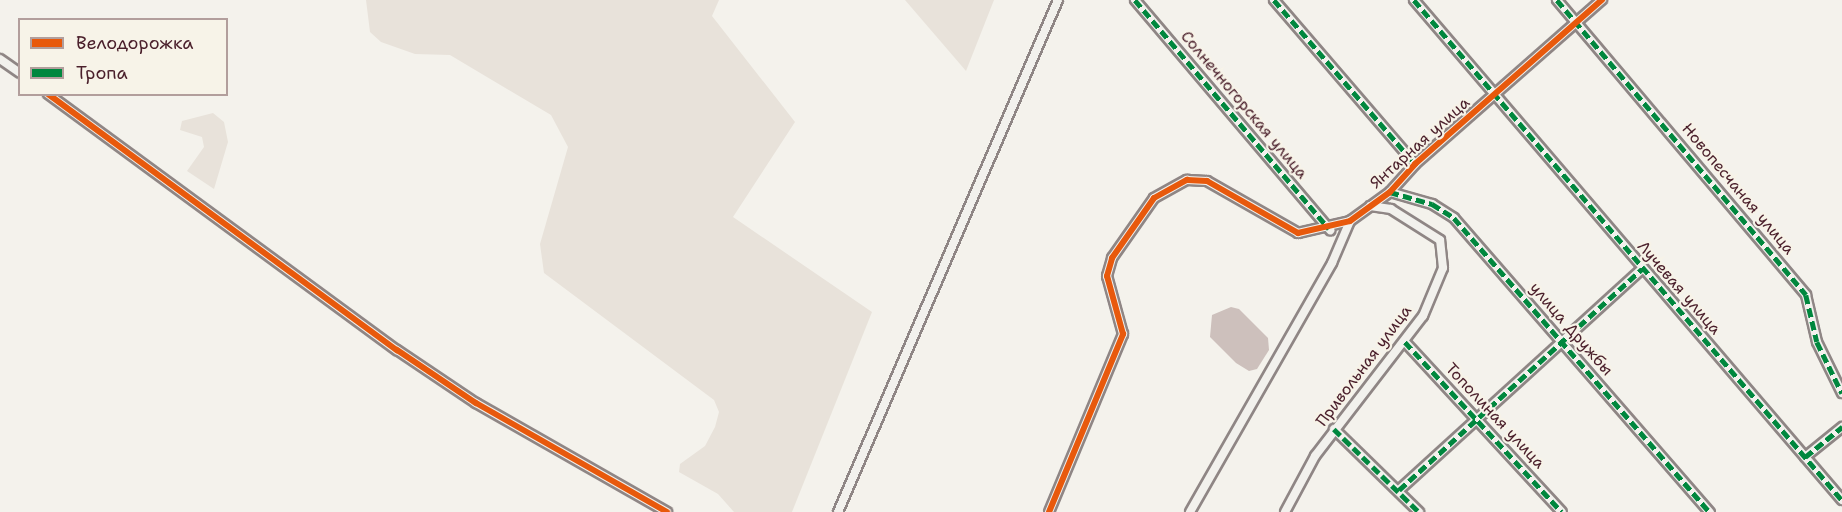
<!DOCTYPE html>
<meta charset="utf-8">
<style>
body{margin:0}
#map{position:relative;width:1842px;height:512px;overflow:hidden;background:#f4f2ec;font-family:"Shantell Sans",sans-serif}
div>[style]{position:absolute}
.green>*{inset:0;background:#e8e2da}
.water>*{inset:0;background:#cdc0bc}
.roads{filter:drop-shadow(2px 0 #8f8685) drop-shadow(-2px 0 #8f8685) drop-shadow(0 2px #8f8685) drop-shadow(0 -2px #8f8685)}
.minor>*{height:8px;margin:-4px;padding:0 4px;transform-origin:4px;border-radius:4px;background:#f2f1ed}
.quiet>*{height:4.5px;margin-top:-2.25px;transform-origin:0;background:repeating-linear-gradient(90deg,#00873e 0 9px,transparent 0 13.5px)}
.cycleway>*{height:6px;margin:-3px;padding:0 3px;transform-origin:3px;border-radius:3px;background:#e8590c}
span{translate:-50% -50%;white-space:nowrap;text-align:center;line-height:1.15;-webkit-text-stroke:4.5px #f7f3e8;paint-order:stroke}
.street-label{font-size:16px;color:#4a1f2b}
.legend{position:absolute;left:18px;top:18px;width:210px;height:78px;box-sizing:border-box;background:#f7f3e8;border:2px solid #b29e9c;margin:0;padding:8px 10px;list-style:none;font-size:18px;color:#4a1f2b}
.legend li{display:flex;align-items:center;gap:12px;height:30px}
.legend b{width:30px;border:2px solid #b29e9c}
</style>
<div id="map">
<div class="green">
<i style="clip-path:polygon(366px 0,719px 0,712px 16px,795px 122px,733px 217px,872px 312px,792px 512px,734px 512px,718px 494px,679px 472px,680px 464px,705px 446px,715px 427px,719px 412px,714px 400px,544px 273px,540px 244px,568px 147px,551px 115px,450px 55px,415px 54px,381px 42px,370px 32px)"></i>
<i style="clip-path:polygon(905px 0,994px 0,966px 71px)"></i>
<i style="clip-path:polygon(213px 113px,224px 122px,228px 142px,214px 189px,187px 171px,204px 147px,202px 137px,180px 130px,182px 121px)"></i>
</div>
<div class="water">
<i style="clip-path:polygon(1231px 307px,1239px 309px,1268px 338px,1269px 350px,1257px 369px,1249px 371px,1236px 363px,1210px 337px,1212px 315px)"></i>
</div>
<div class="roads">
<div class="minor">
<i style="left:1135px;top:0;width:302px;rotate:49.7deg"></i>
<i style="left:1274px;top:0;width:216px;rotate:49.3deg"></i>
<i style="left:1414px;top:0;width:658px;rotate:49.44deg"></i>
<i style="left:1557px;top:0;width:386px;rotate:49.8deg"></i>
<i style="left:1806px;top:295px;width:48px;rotate:76.8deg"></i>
<i style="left:1817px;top:342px;width:57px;rotate:63.9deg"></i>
<i style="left:0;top:59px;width:24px;rotate:35deg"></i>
<i style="left:48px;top:94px;width:433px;rotate:36.3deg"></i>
<i style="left:397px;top:350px;width:95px;rotate:33.9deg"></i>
<i style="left:476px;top:403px;width:220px;rotate:29.7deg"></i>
<i style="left:1390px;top:192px;width:44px;rotate:15.9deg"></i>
<i style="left:1432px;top:204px;width:26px;rotate:32deg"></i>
<i style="left:1454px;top:218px;width:390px;rotate:49deg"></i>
<i style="left:1405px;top:342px;width:231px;rotate:47.3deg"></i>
<i style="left:1334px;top:429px;width:119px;rotate:44.3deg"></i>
<i style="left:1805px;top:457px;width:48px;rotate:-39deg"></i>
<i style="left:1399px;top:490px;width:328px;rotate:-42.3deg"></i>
<i style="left:838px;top:512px;width:557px;rotate:-66.75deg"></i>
<i style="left:1049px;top:512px;width:193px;rotate:-67.4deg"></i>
<i style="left:1123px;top:334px;width:60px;rotate:-105.4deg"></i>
<i style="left:1107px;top:276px;width:19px;rotate:-74deg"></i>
<i style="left:1112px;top:258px;width:73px;rotate:-55deg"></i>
<i style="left:1154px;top:198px;width:38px;rotate:-29deg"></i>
<i style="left:1187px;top:180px;width:20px;rotate:3deg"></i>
<i style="left:1207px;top:181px;width:105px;rotate:29.7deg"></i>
<i style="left:1298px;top:233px;width:53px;rotate:-13deg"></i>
<i style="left:1350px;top:221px;width:49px;rotate:-35.9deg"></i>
<i style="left:1390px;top:192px;width:38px;rotate:-48deg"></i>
<i style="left:1415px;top:164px;width:249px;rotate:-41.3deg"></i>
<i style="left:1190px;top:512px;width:287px;rotate:-60.3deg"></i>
<i style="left:1332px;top:263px;width:46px;rotate:-66.8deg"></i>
<i style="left:1285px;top:512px;width:64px;rotate:-61.8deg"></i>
<i style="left:1315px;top:456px;width:177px;rotate:-52.4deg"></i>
<i style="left:1423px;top:316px;width:52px;rotate:-67.4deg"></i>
<i style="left:1443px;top:268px;width:28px;rotate:-96deg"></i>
<i style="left:1440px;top:240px;width:58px;rotate:-147.7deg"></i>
<i style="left:1391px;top:209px;width:21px;rotate:-172deg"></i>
</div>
</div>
<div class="quiet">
<i style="left:1135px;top:0;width:300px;rotate:49.7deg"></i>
<i style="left:1274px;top:0;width:216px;rotate:49.3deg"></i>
<i style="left:1414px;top:0;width:658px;rotate:49.44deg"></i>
<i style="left:1557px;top:0;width:386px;rotate:49.8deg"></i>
<i style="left:1806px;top:295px;width:48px;rotate:76.8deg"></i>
<i style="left:1817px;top:342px;width:57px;rotate:63.9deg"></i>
<i style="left:1390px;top:192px;width:44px;rotate:15.9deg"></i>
<i style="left:1432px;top:204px;width:26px;rotate:32deg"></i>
<i style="left:1454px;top:218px;width:390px;rotate:49deg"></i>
<i style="left:1405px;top:342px;width:231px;rotate:47.3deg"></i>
<i style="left:1334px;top:429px;width:119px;rotate:44.3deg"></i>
<i style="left:1805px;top:457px;width:48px;rotate:-39deg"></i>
<i style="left:1399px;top:490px;width:328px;rotate:-42.3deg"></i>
</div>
<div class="cycleway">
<i style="left:48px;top:94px;width:433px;rotate:36.3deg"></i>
<i style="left:397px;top:350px;width:95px;rotate:33.9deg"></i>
<i style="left:476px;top:403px;width:220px;rotate:29.7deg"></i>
<i style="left:1049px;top:512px;width:193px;rotate:-67.4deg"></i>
<i style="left:1123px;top:334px;width:60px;rotate:-105.4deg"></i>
<i style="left:1107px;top:276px;width:19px;rotate:-74deg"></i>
<i style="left:1112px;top:258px;width:73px;rotate:-55deg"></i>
<i style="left:1154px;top:198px;width:38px;rotate:-29deg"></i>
<i style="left:1187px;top:180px;width:20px;rotate:3deg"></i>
<i style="left:1207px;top:181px;width:105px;rotate:29.7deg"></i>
<i style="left:1298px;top:233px;width:53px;rotate:-13deg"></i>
<i style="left:1350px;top:221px;width:49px;rotate:-35.9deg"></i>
<i style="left:1390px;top:192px;width:38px;rotate:-48deg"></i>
<i style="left:1415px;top:164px;width:249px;rotate:-41.3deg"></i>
</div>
<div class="street-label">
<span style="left:1244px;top:105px;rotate:50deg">Солнечногорская улица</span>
<span style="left:1420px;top:143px;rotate:-42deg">Янтарная улица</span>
<span style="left:1738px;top:189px;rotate:50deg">Новопесчаная улица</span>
<span style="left:1679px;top:288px;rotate:49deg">Лучевая улица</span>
<span style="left:1571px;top:329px;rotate:49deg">улица Дружбы</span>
<span style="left:1364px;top:366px;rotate:-53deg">Привольная улица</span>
<span style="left:1495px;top:416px;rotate:47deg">Тополиная улица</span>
</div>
<ul class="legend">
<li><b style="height:8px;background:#e8590c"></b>Велодорожка</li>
<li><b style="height:8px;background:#00873e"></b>Тропа</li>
</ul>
</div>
